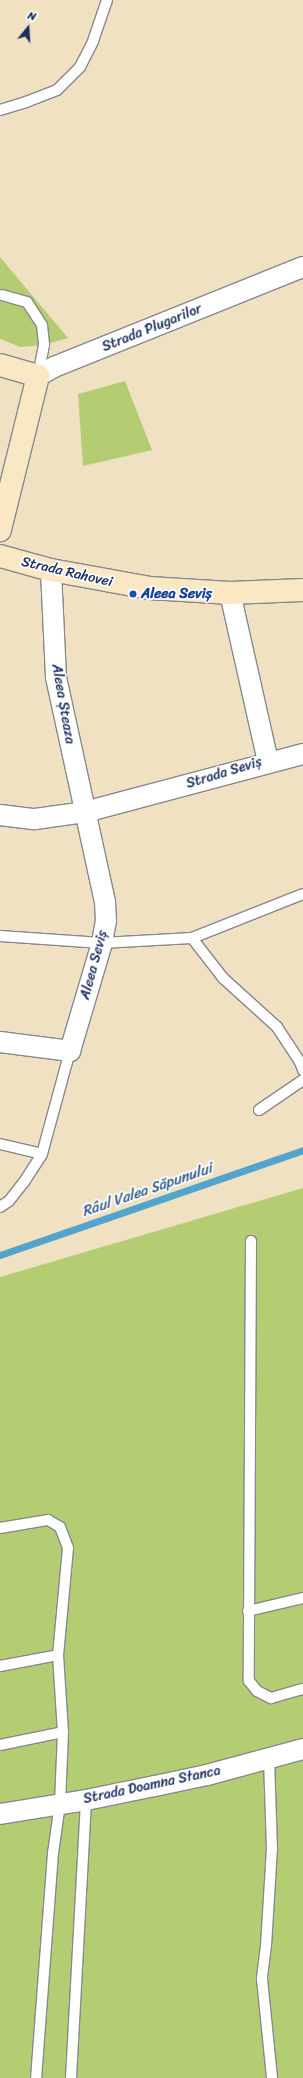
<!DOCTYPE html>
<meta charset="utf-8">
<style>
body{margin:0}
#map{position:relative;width:303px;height:2078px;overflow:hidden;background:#f0e1c3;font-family:Sriracha,sans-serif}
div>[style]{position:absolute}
.green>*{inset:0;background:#b4cd73}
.stream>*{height:7px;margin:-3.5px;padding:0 3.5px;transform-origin:3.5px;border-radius:3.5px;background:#53a4cd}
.roads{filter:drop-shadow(1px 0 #868890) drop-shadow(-1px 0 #868890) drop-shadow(0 1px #868890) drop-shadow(0 -1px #868890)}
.lane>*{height:10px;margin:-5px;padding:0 5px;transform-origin:5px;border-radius:5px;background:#fff}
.street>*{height:20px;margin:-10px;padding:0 10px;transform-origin:10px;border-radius:10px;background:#fff}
.secondary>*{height:22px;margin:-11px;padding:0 11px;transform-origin:11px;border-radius:11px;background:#fae7c3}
.dots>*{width:11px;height:11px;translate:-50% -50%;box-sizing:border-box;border:2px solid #fff;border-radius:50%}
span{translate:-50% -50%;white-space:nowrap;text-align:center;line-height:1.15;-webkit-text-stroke:3.5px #fff;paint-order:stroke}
.street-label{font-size:14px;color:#1b2f5e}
.transit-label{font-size:14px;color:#164399;font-weight:700}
.left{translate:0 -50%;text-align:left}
.water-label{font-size:15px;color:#315e8a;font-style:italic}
.north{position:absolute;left:8px;top:8px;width:40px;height:40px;-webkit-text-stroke:3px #fff;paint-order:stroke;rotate:18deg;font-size:11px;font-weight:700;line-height:16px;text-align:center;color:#1b2f5e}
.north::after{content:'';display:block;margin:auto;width:14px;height:18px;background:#1b2f5e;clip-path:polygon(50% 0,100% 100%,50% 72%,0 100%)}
</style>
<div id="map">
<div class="green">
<i style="clip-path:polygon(0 257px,68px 338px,44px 345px,20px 347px,0 339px)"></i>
<i style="clip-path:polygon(125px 381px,152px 450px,83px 466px,78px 394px)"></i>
<i style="clip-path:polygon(303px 1188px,303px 2078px,0 2078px,0 1277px)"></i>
</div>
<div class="stream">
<i style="left:0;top:1255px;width:321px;rotate:-19.1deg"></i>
</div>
<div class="roads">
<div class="lane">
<i style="left:0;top:110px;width:27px;rotate:-17deg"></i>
<i style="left:26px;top:102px;width:33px;rotate:-21deg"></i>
<i style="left:57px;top:90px;width:33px;rotate:-45deg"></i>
<i style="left:80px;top:67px;width:29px;rotate:-63deg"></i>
<i style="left:93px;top:41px;width:43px;rotate:-71.1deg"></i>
<i style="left:2px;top:295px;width:26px;rotate:16deg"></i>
<i style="left:27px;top:302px;width:27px;rotate:57deg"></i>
<i style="left:42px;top:325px;width:20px;rotate:84deg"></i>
<i style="left:44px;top:345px;width:32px;rotate:101deg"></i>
<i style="left:0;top:936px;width:102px;rotate:3.9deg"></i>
<i style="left:102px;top:943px;width:90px;rotate:-3.2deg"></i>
<i style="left:192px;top:938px;width:119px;rotate:-21.6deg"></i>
<i style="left:192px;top:938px;width:51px;rotate:52.2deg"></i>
<i style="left:223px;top:978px;width:73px;rotate:42.2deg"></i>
<i style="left:277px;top:1027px;width:42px;rotate:56.7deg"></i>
<i style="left:300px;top:1062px;width:9px;rotate:69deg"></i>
<i style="left:259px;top:1110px;width:53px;rotate:-34.3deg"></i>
<i style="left:0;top:1144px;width:43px;rotate:13.4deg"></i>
<i style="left:0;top:1207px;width:11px;rotate:-34deg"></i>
<i style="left:9px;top:1201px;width:24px;rotate:-52deg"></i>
<i style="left:24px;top:1182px;width:33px;rotate:-57deg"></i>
<i style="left:42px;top:1154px;width:107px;rotate:-74.8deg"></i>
<i style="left:251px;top:1241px;width:440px;rotate:90.3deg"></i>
<i style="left:249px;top:1681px;width:13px;rotate:51deg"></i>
<i style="left:257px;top:1691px;width:16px;rotate:27deg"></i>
<i style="left:271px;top:1698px;width:33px;rotate:-16deg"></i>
<i style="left:0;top:1528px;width:49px;rotate:-9.5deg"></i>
<i style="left:48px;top:1520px;width:14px;rotate:30deg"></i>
<i style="left:60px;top:1527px;width:22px;rotate:69deg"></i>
<i style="left:68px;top:1548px;width:107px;rotate:95.3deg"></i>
<i style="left:58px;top:1655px;width:77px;rotate:86.3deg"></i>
<i style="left:63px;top:1732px;width:72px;rotate:92.4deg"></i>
<i style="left:60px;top:1804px;width:49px;rotate:98.1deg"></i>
<i style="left:53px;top:1853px;width:226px;rotate:94.3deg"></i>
<i style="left:248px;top:1611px;width:57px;rotate:-13.3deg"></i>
<i style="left:0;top:1666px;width:59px;rotate:-10.7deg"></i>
<i style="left:0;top:1745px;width:64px;rotate:-11.7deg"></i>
<i style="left:269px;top:1759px;width:89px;rotate:88.1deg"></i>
<i style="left:272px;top:1848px;width:97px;rotate:93.5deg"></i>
<i style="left:266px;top:1945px;width:34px;rotate:97deg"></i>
<i style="left:262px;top:1979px;width:100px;rotate:84.2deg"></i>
<i style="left:71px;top:2078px;width:278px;rotate:-86.9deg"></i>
</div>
<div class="street">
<i style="left:38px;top:376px;width:18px;rotate:-29deg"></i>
<i style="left:54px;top:367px;width:268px;rotate:-21.9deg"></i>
<i style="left:230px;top:593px;width:173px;rotate:77.3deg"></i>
<i style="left:0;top:815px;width:35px;rotate:7deg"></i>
<i style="left:35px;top:819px;width:50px;rotate:-8deg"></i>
<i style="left:85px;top:812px;width:226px;rotate:-14.9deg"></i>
<i style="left:0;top:1042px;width:71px;rotate:7.3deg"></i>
<i style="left:70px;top:1051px;width:113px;rotate:-73.5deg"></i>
<i style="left:102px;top:943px;width:22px;rotate:-80deg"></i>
<i style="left:106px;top:921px;width:19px;rotate:-93deg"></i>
<i style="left:105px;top:902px;width:230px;rotate:-102.3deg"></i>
<i style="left:56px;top:677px;width:107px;rotate:-92.7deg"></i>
<i style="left:0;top:1814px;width:87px;rotate:-9.2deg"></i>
<i style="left:86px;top:1800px;width:70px;rotate:-11.5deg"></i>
<i style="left:155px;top:1786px;width:53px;rotate:-11.9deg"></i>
<i style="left:207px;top:1775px;width:99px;rotate:-15.2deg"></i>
</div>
<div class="secondary">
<i style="left:0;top:365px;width:40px;rotate:16deg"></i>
<i style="left:38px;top:376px;width:159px;rotate:103.9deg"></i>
<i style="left:0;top:556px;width:53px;rotate:15.4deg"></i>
<i style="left:51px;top:570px;width:101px;rotate:10.3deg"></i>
<i style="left:150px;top:588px;width:80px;rotate:3.6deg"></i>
<i style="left:230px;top:593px;width:73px;rotate:-2.4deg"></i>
</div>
</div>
<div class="dots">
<i style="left:133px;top:594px;background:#1a4fb4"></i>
</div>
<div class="street-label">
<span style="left:152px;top:328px;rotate:-22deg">Strada Plugarilor</span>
<span style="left:67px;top:572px;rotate:13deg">Strada Rahovei</span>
<span style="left:63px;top:704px;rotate:80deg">Aleea Șteaza</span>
<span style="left:224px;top:773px;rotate:-17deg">Strada Seviș</span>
<span style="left:94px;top:965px;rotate:-75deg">Aleea Seviș</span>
<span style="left:152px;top:1785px;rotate:-12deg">Strada Doamna Stanca</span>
</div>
<div class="transit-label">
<span class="left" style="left:141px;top:594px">Aleea Seviș</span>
</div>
<div class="water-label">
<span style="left:147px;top:1190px;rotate:-19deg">Râul Valea Săpunului</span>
</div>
<div class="north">N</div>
</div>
